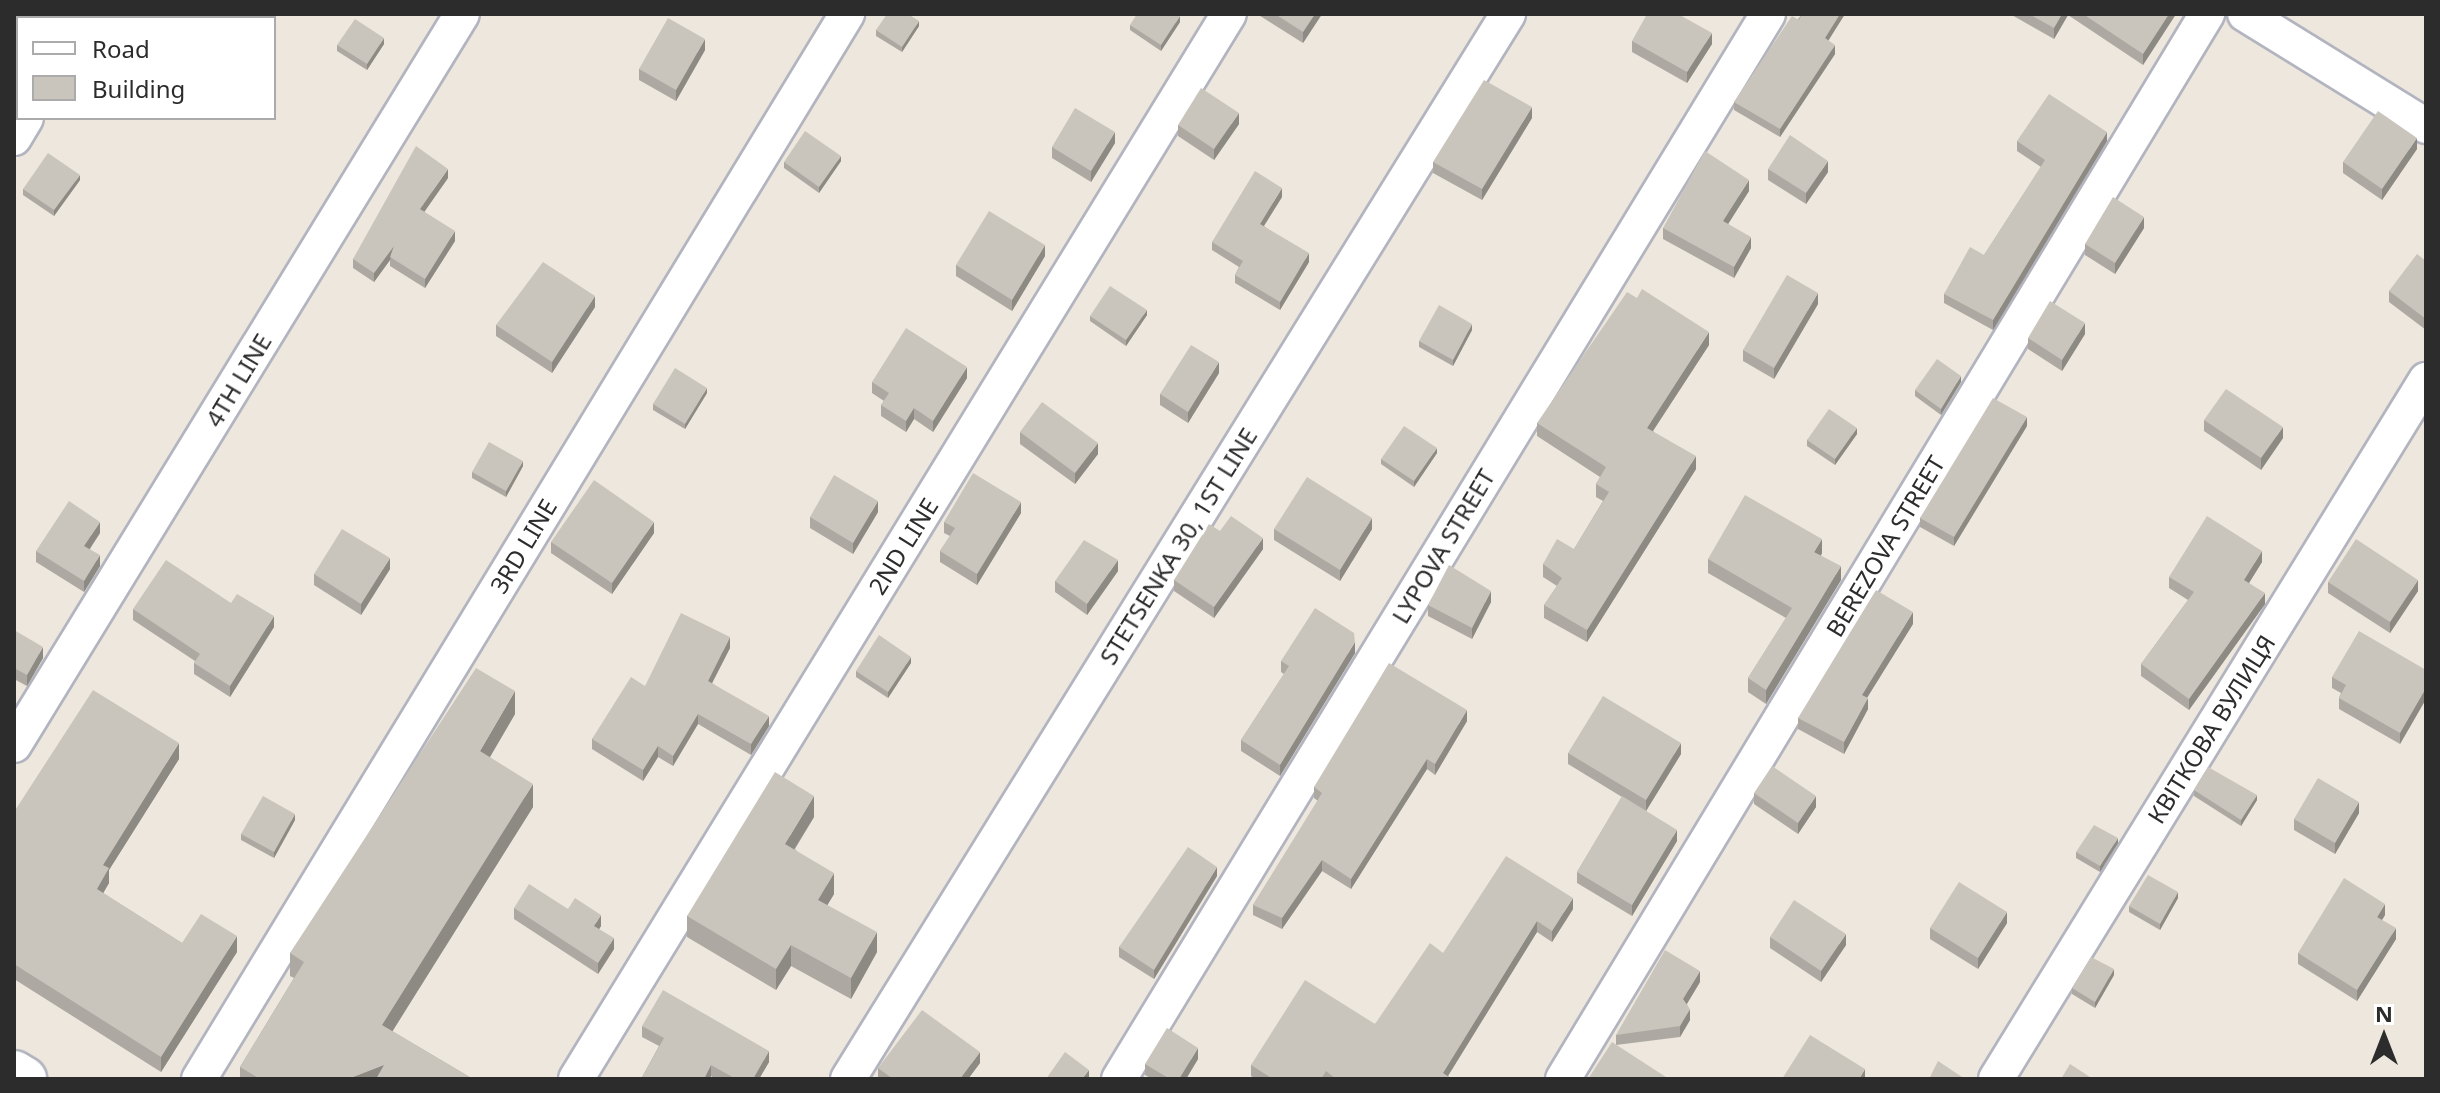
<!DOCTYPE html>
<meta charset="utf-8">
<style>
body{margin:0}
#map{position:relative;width:2440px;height:1093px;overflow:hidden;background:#ede7de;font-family:"Noto Sans",sans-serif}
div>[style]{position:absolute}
.roads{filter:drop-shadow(2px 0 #b2b4bf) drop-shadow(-2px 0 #b2b4bf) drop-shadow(0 2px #b2b4bf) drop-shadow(0 -2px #b2b4bf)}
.street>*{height:34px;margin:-17px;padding:0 17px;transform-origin:17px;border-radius:17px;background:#fff}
.secondary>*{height:44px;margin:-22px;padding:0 22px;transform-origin:22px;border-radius:22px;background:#fff}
.wall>*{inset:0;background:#ada9a2}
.shaded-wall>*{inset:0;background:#8d8a84}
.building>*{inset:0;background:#c9c5bc}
span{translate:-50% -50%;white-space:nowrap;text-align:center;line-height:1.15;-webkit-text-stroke:6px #fff;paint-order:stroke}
.street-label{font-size:24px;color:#2c2c2c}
.frame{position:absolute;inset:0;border:16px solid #2c2c2c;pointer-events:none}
.legend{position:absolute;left:16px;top:16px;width:260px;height:104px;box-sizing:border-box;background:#fff;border:2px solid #ababab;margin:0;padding:10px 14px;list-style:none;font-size:24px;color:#2c2c2c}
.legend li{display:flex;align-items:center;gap:16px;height:40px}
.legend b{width:40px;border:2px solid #ababab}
.north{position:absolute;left:2344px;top:997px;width:80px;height:80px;-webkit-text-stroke:6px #fff;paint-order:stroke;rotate:0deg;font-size:22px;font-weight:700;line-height:32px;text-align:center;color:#2c2c2c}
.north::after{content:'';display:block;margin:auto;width:28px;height:36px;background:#2c2c2c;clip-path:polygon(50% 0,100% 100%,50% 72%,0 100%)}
</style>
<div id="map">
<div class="roads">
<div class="street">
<i style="left:2245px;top:14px;width:213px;rotate:31.7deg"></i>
<i style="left:87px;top:18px;width:5px;rotate:-53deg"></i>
<i style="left:14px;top:138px;width:23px;rotate:-59deg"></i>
<i style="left:14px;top:745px;width:857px;rotate:-58.5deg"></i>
<i style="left:199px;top:1079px;width:1247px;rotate:-58.68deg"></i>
<i style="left:576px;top:1079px;width:1249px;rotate:-58.49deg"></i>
<i style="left:848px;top:1079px;width:1253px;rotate:-58.21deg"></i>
<i style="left:1119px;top:1079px;width:1247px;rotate:-58.64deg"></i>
<i style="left:1563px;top:1079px;width:1245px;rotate:-58.84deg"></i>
<i style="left:1996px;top:1079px;width:821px;rotate:-58.4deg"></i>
</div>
<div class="secondary">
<i style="left:14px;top:1073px;width:12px;rotate:31deg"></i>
</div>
</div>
<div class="wall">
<i style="clip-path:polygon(1257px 14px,1322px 14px,1303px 43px)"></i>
<i style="clip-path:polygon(1802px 14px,1845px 14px,1828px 40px,1835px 54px,1780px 137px,1734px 110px,1734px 102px)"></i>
<i style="clip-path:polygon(2010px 14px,2176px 14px,2143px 65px,2068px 15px,2054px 39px)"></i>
<i style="clip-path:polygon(1180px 22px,1161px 51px,1130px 30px,1130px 25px)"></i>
<i style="clip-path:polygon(919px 26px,902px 52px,876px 36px,876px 30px)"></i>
<i style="clip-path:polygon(1632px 41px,1712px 44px,1687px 83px,1632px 52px)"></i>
<i style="clip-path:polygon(384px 44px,367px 70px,337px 51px,337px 45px)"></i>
<i style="clip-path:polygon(705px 50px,676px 101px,639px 80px,639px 69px)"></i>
<i style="clip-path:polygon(1532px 118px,1482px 200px,1433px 173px,1433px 162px)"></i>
<i style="clip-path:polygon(1239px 124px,1214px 160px,1178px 136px,1178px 125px)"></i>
<i style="clip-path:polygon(2017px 141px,2107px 141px,1993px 330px,1944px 303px,1944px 294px,1984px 255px,2041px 167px,2017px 151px)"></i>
<i style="clip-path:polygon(1115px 143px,1091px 182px,1052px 158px,1052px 147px)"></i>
<i style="clip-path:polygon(2417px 149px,2382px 200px,2343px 173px,2343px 162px)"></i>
<i style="clip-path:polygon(841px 161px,819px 193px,784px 168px,784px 162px)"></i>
<i style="clip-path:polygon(1768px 169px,1828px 172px,1806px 204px,1768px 180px)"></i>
<i style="clip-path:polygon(448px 178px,424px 212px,455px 241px,425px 288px,390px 266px,390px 260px,374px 282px,353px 268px,353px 259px)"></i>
<i style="clip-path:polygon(80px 180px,54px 216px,23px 195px,23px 189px)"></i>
<i style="clip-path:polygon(1749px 191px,1728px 224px,1751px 248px,1734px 278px,1663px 239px,1663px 228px)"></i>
<i style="clip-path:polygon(1282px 197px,1264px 226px,1309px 262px,1280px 310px,1235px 283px,1235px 275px,1239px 267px,1212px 250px,1212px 242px)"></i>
<i style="clip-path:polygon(2144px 228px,2115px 274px,2085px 255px,2085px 244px)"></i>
<i style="clip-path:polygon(1045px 256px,1012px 311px,956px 276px,956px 265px)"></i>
<i style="clip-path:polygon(2426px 261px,2426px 330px,2389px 302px,2389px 291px)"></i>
<i style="clip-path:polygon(1818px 304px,1774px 379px,1743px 361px,1743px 350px)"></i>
<i style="clip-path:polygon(595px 307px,552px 373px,496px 336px,496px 325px)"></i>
<i style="clip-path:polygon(1147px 315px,1126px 346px,1090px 321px,1090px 316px)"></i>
<i style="clip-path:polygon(1472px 330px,1453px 366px,1419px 347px,1419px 341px)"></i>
<i style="clip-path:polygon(2085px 334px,2062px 371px,2028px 349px,2028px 338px)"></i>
<i style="clip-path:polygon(1709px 345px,1653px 431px,1696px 469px,1587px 642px,1544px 618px,1544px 605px,1557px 586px,1543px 577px,1543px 564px,1574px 549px,1603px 501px,1596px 497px,1596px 484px,1600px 477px,1537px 436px,1537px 423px)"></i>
<i style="clip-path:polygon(1219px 373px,1188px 423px,1160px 405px,1160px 394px)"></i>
<i style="clip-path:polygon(967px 378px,933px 432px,914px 419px,906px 432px,881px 416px,881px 405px,884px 401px,872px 393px,872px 382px)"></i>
<i style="clip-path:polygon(1961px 382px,1941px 415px,1915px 396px,1915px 390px)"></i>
<i style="clip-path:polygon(707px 393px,685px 429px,653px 410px,653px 404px)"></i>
<i style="clip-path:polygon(2204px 420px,2283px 438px,2261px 470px,2204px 431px)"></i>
<i style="clip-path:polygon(2027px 426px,1954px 546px,1920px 527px,1920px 518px)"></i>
<i style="clip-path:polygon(1020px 432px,1098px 454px,1075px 484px,1020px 444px)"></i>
<i style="clip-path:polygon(1857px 434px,1835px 465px,1807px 446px,1807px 440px)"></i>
<i style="clip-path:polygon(1437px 453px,1414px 487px,1381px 464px,1381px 459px)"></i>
<i style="clip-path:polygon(523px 466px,506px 497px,472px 478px,472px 472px)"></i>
<i style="clip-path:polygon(878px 512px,853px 554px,810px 528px,810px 517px)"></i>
<i style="clip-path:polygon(1021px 513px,977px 585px,940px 562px,940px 551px,950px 536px,944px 533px,944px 522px)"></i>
<i style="clip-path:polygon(1274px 529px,1372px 529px,1340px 581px,1274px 540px)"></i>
<i style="clip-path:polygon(1220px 531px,1263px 549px,1214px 618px,1174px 591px,1174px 580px)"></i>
<i style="clip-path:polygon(100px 533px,90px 549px,100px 566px,84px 592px,36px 562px,36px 551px)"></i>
<i style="clip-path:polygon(654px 533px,612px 594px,551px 553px,551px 542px)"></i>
<i style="clip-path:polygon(1822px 553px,1821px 556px,1841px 580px,1766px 704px,1748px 692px,1748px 678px,1786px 618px,1708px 573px,1708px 559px)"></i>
<i style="clip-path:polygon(2262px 562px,2249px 583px,2265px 604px,2189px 710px,2141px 676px,2141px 664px,2188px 600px,2169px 588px,2169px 577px)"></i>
<i style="clip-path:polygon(390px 569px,361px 615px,314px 585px,314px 574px)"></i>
<i style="clip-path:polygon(1118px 571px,1087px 615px,1055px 592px,1055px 581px)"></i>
<i style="clip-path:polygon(2328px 582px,2418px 591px,2390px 633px,2328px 593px)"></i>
<i style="clip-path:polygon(1491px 602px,1472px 639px,1428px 616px,1428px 605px)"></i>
<i style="clip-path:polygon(133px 609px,274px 627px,230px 697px,194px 674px,194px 663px,195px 661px,133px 620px)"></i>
<i style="clip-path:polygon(1913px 624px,1867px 697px,1868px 709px,1844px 754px,1798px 729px,1798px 718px)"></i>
<i style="clip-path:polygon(14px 630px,43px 658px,27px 686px,14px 679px)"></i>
<i style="clip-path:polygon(730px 648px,712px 683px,769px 726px,751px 755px,698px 724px,673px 766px,658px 757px,643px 781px,592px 749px,592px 739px,645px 686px)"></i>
<i style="clip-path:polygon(1355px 653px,1280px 776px,1241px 751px,1241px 740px,1284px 674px,1281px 672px,1281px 661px)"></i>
<i style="clip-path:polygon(911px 663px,888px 698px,856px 677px,856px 671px)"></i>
<i style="clip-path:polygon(2426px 670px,2426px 699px,2400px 744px,2339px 709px,2339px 698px,2341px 693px,2332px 688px,2332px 677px)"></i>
<i style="clip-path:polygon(515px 714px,490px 757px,533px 807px,392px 1031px,473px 1079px,240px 1079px,240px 1067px,294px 978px,290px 976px,290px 953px)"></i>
<i style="clip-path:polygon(1467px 721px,1435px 775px,1427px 769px,1351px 889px,1322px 871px,1282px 929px,1253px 915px,1253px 905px,1318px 801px,1314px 798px,1314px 787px)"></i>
<i style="clip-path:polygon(1568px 753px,1681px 754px,1646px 811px,1677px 841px,1632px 916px,1577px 883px,1577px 872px,1622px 797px,1568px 764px)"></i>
<i style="clip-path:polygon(179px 759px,109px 870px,109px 883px,103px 893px,182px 943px,237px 952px,161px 1072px,14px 979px,14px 812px)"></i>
<i style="clip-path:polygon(2194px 790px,2257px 800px,2241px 826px,2194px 796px)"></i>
<i style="clip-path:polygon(1754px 793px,1816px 807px,1798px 834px,1754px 804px)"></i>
<i style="clip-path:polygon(2359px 813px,2335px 854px,2294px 830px,2294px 819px)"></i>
<i style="clip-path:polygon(814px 817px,795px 849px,834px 894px,827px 905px,877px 952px,851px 999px,791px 966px,776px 990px,687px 937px,687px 916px)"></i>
<i style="clip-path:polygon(295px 820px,274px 858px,241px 840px,241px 834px)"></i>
<i style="clip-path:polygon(2118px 843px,2100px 872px,2076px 858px,2076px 852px)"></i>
<i style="clip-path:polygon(1217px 876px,1154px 979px,1119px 957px,1119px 947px)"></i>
<i style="clip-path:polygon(2178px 898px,2160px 930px,2129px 912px,2129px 906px)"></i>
<i style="clip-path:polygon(514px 908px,568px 909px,601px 926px,599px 929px,614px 949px,598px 974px,514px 919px)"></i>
<i style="clip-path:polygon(1573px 909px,1552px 942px,1537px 932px,1448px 1076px,1452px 1079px,1256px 1079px,1251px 1076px,1251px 1065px,1375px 1024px,1443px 953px)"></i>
<i style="clip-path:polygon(2385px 915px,2382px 920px,2396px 939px,2357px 1001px,2298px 964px,2298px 953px)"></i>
<i style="clip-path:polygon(2007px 923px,1978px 969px,1930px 939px,1930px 928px)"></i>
<i style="clip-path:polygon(1770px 937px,1846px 945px,1821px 982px,1770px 948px)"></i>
<i style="clip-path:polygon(2114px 975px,2095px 1008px,2072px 994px,2072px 988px)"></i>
<i style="clip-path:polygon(1700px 982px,1687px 1004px,1690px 1020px,1680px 1037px,1616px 1045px,1616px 1035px)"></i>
<i style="clip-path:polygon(642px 1026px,769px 1062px,759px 1079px,716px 1079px,711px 1076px,710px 1079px,641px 1079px,659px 1046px,642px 1037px)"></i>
<i style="clip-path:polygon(1198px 1059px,1186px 1079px,1152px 1079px,1145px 1075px,1145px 1064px)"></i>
<i style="clip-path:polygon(980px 1063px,968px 1079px,878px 1079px,878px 1068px)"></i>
</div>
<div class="shaded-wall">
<i style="clip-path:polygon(190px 14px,196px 14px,194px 18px,188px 18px)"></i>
<i style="clip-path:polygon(1315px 14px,1322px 14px,1303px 43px,1303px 32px)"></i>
<i style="clip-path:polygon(1840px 14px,1845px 14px,1825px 46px,1825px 38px)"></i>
<i style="clip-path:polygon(2062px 14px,2068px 14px,2068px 15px,2054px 39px,2054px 28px)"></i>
<i style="clip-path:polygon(2169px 14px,2176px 14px,2143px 65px,2143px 54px)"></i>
<i style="clip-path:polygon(1180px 16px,1180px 22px,1161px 51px,1161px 45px)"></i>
<i style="clip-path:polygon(919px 21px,919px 26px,902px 52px,902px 47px)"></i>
<i style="clip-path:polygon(1712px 33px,1712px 44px,1687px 83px,1687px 72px)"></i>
<i style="clip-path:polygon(384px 38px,384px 44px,367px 70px,367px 64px)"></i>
<i style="clip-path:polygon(705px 39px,705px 50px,676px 101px,676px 90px)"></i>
<i style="clip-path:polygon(1835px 45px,1835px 54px,1780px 137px,1780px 129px)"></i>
<i style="clip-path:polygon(1532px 107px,1532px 118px,1482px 200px,1482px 189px)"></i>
<i style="clip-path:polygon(1239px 113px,1239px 124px,1214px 160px,1214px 149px)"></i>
<i style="clip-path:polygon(1115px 132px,1115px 143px,1091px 182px,1091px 171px)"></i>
<i style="clip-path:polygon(2107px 132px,2107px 141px,1993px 330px,1993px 320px)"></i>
<i style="clip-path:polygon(2417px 138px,2417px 149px,2382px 200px,2382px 189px)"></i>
<i style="clip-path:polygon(841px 156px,841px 161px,819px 193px,819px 187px)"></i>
<i style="clip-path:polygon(1828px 161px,1828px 172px,1806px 204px,1806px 193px)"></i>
<i style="clip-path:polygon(448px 169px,448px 178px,420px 218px,420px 209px)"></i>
<i style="clip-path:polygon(80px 175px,80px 180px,54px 216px,54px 210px)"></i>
<i style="clip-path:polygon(1749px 180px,1749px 191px,1723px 232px,1723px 221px)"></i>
<i style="clip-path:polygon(1282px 188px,1282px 197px,1260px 232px,1260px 224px)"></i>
<i style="clip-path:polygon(2144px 217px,2144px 228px,2115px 274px,2115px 263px)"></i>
<i style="clip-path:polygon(455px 231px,455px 241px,425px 288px,425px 279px)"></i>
<i style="clip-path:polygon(1751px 237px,1751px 248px,1734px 278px,1734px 267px)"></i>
<i style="clip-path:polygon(1045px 245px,1045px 256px,1012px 311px,1012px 300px)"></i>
<i style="clip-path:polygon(394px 246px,390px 260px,374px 282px,374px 273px)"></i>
<i style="clip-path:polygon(1309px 253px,1309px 262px,1280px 310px,1280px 302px)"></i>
<i style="clip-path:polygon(1818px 293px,1818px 304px,1774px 379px,1774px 368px)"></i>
<i style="clip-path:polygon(595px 296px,595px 307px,552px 373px,552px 362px)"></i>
<i style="clip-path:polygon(1147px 310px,1147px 315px,1126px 346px,1126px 340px)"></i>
<i style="clip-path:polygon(2085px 323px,2085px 334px,2062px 371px,2062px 360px)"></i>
<i style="clip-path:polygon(1472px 324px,1472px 330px,1453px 366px,1453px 360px)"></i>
<i style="clip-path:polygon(1709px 332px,1709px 345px,1647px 440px,1647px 428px)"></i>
<i style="clip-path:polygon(1219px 362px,1219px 373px,1188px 423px,1188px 412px)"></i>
<i style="clip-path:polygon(967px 367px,967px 378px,933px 432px,933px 421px)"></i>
<i style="clip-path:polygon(1961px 376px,1961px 382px,1941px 415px,1941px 409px)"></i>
<i style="clip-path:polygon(707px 388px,707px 393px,685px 429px,685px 424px)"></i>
<i style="clip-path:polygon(914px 408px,914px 419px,906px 432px,906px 421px)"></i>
<i style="clip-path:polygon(2027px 417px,2027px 426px,1954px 546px,1954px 537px)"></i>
<i style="clip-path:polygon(2283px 427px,2283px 438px,2261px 470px,2261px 458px)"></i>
<i style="clip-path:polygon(1857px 428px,1857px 434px,1835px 465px,1835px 459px)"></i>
<i style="clip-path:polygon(1098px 443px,1098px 454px,1075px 484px,1075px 473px)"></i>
<i style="clip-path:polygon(1437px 448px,1437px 453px,1414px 487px,1414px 481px)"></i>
<i style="clip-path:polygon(1696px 456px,1696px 469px,1587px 642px,1587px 630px)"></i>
<i style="clip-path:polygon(523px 461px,523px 466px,506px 497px,506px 491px)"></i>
<i style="clip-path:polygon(878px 501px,878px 512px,853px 554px,853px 543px)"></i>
<i style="clip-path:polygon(1021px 502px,1021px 513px,977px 585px,977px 574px)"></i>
<i style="clip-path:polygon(1372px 518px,1372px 529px,1340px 581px,1340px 570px)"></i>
<i style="clip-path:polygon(100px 522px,100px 533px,84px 557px,84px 546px)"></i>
<i style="clip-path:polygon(654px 522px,654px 533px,612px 594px,612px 583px)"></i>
<i style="clip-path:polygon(1263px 538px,1263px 549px,1214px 618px,1214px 607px)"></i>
<i style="clip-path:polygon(1822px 539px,1822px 553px,1814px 566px,1814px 552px)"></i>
<i style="clip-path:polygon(2262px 551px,2262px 562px,2244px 591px,2244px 580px)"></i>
<i style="clip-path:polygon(100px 555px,100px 566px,84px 592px,84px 581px)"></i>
<i style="clip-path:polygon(390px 558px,390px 569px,361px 615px,361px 604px)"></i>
<i style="clip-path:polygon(1118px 560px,1118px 571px,1087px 615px,1087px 604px)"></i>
<i style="clip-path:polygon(1841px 566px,1841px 580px,1766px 704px,1766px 690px)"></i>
<i style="clip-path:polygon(2418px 580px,2418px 591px,2390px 633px,2390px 622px)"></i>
<i style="clip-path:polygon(1491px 591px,1491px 602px,1472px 639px,1472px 628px)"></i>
<i style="clip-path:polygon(2265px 593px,2265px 604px,2189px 710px,2189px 699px)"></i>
<i style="clip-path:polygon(1913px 612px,1913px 624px,1862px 706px,1862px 695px)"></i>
<i style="clip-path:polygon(274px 616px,274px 627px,230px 697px,230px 686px)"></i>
<i style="clip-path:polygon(730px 637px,730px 648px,708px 691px,708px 681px)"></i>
<i style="clip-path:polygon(1355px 642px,1355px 653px,1280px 776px,1280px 765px)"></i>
<i style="clip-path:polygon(43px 647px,43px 658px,27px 686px,27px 675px)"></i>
<i style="clip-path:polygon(911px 657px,911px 663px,888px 698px,888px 692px)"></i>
<i style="clip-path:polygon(2426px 688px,2426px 699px,2400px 744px,2400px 733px)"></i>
<i style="clip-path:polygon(515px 691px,515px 714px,480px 774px,480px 751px)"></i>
<i style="clip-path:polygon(1868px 698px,1868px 709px,1844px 754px,1844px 742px)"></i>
<i style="clip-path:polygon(1467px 710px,1467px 721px,1435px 775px,1435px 764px)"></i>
<i style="clip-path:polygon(698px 714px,698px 724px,673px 766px,673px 756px)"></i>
<i style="clip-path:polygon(769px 716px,769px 726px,751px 755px,751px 744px)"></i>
<i style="clip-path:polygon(179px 743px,179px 759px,109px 870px,109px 883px,97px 904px,97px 889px,103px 865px)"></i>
<i style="clip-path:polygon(1681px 743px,1681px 754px,1646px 811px,1646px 800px)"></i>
<i style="clip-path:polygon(658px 746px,658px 757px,643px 781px,643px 770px)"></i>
<i style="clip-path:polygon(1427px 759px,1427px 769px,1351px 889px,1351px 879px)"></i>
<i style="clip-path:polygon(533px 784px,533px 807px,382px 1048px,382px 1025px)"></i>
<i style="clip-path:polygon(2257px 795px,2257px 800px,2241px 826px,2241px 820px)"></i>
<i style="clip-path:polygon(814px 796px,814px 817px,785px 864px,785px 844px)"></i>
<i style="clip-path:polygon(1816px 796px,1816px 807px,1798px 834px,1798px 823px)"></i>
<i style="clip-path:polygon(2359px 802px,2359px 813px,2335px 854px,2335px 843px)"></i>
<i style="clip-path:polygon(295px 814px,295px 820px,274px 858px,274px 852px)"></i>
<i style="clip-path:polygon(1677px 830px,1677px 841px,1632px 916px,1632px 905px)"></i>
<i style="clip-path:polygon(2118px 838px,2118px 843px,2100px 872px,2100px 866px)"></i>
<i style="clip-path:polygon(1322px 860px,1322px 871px,1282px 929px,1282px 918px)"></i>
<i style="clip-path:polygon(1217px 867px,1217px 876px,1154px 979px,1154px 970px)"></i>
<i style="clip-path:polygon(834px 873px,834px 894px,818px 921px,818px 900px)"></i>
<i style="clip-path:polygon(2178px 892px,2178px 898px,2160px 930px,2160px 924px)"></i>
<i style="clip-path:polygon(1573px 898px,1573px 909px,1552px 942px,1552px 931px)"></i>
<i style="clip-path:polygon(2385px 904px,2385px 915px,2377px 928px,2377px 917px)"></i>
<i style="clip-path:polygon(2007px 912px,2007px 923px,1978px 969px,1978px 958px)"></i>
<i style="clip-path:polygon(601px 915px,601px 926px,594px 937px,594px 926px)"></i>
<i style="clip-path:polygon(1537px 921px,1537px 932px,1446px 1079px,1443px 1073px)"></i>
<i style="clip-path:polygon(2396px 928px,2396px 939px,2357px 1001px,2357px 990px)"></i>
<i style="clip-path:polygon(877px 932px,877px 952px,851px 999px,851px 978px)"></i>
<i style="clip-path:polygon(1846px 934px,1846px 945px,1821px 982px,1821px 971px)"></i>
<i style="clip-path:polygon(237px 936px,237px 952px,161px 1072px,161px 1057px)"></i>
<i style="clip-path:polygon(614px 938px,614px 949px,598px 974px,598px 963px)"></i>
<i style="clip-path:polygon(791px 945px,791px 966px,776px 990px,776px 969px)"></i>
<i style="clip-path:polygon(2114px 969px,2114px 975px,2095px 1008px,2095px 1002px)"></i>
<i style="clip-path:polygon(1700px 971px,1700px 982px,1683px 1010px,1683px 999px)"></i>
<i style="clip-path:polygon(1690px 1009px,1690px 1020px,1680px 1037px,1680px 1026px)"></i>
<i style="clip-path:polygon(1198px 1048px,1198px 1059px,1186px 1079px,1179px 1079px)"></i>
<i style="clip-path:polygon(769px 1051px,769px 1062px,759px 1079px,753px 1079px)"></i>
<i style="clip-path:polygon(980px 1052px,980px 1063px,968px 1079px,960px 1079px)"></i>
<i style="clip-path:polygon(384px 1065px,384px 1079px,348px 1079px)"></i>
<i style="clip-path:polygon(711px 1065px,711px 1076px,710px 1079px,704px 1079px)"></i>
<i style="clip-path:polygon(1865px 1069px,1865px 1079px,1859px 1079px)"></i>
<i style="clip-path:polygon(1089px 1070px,1089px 1079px,1082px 1079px)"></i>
</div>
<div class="building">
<i style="clip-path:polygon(14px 14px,22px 14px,14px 25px)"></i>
<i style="clip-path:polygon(103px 14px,190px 14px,188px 18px,101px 18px)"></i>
<i style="clip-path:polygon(887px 14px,908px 14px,919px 21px,902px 47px,876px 30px)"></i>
<i style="clip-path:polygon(1137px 14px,1177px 14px,1180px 16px,1161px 45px,1130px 25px)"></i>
<i style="clip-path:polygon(1275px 14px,1315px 14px,1303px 32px)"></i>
<i style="clip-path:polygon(1647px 14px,1678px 14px,1712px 33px,1687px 72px,1632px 41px)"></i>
<i style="clip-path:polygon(1802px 14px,1840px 14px,1825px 38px,1835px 45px,1780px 129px,1734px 102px,1792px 16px,1799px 20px)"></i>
<i style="clip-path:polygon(2029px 14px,2062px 14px,2054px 28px)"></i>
<i style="clip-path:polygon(2083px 14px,2169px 14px,2143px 54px)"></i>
<i style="clip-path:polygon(668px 18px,705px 39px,676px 90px,639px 69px)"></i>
<i style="clip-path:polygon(355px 19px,384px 38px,367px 64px,337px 45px)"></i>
<i style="clip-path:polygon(1484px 80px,1532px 107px,1482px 189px,1433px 162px)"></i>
<i style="clip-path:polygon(1201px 88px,1239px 113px,1214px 149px,1178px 125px)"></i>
<i style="clip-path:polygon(2049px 94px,2107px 132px,1993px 320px,1944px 294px,1970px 247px,1984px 255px,2045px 160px,2017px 141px)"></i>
<i style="clip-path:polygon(1075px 108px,1115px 132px,1091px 171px,1052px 147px)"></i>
<i style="clip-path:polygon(2378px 111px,2417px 138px,2382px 189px,2343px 162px)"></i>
<i style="clip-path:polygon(805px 131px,841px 156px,819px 187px,784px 162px)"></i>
<i style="clip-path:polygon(1790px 135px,1828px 161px,1806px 193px,1768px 169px)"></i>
<i style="clip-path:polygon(416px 146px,448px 169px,420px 209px,455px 231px,425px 279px,390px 257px,394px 246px,374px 273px,353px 259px)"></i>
<i style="clip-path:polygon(1705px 151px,1749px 180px,1723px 221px,1751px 237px,1734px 267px,1663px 228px)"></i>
<i style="clip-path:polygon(48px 153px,80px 175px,54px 210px,23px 189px)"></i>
<i style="clip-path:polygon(1255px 171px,1282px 188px,1260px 224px,1309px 253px,1280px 302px,1235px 275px,1243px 261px,1212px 242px)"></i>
<i style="clip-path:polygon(2113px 197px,2144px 217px,2115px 263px,2085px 244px)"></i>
<i style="clip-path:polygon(989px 211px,1045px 245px,1012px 300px,956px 265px)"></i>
<i style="clip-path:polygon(2417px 254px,2426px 261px,2426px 319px,2389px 291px)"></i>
<i style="clip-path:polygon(543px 262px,595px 296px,552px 362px,496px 325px)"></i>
<i style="clip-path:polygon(1787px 275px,1818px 293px,1774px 368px,1743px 350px)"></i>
<i style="clip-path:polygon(1110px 286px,1147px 310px,1126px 340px,1090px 316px)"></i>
<i style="clip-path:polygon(1642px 289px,1709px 332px,1647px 428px,1696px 456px,1587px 630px,1544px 605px,1562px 578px,1543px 564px,1557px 539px,1574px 549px,1609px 492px,1596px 484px,1606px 467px,1537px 423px,1627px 292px,1637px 298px)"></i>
<i style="clip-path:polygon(2050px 301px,2085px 323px,2062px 360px,2028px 338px)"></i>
<i style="clip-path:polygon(1439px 305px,1472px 324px,1453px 360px,1419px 341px)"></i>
<i style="clip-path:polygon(906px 328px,967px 367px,933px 421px,914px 408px,906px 421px,881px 405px,889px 393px,872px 382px)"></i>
<i style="clip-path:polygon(1191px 345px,1219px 362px,1188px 412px,1160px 394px)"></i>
<i style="clip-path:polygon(1937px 359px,1961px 376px,1941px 409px,1915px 390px)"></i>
<i style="clip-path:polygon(675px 368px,707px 388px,685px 424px,653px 404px)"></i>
<i style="clip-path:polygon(2226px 389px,2283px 427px,2261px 458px,2204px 420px)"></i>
<i style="clip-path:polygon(1993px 398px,2027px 417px,1954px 537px,1920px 518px)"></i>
<i style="clip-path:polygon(1042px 402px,1098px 443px,1075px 473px,1020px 432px)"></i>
<i style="clip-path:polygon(1829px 409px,1857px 428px,1835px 459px,1807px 440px)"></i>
<i style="clip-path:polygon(1404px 426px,1437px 448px,1414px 481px,1381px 459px)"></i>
<i style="clip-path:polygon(489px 442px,523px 461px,506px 491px,472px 472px)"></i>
<i style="clip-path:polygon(973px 473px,1021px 502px,977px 574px,940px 551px,955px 528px,944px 522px)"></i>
<i style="clip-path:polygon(834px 475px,878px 501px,853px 543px,810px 517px)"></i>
<i style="clip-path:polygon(1307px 477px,1372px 518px,1340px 570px,1274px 529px)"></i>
<i style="clip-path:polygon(594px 480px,654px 522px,612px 583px,551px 542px)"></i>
<i style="clip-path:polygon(1745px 495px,1822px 539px,1814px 552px,1841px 566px,1766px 690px,1748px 678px,1792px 608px,1708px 559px)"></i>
<i style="clip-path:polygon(69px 501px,100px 522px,84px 546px,100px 555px,84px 581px,36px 551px)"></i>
<i style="clip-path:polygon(1231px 516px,1263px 538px,1214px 607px,1174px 580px,1209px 524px,1220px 531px)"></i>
<i style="clip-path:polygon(2207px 516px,2262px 551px,2244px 580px,2265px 593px,2189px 699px,2141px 664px,2194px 592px,2169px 577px)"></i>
<i style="clip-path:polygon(342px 529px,390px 558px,361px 604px,314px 574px)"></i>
<i style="clip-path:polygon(2356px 539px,2418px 580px,2390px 622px,2328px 582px)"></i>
<i style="clip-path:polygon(1084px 540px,1118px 560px,1087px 604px,1055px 581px)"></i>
<i style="clip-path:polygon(166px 560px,231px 603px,237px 594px,274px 616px,230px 686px,194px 663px,200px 654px,133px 609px)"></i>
<i style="clip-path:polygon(1449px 565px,1491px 591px,1472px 628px,1428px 605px)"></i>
<i style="clip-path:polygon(1876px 590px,1913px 612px,1862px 695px,1868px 698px,1844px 742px,1798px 718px)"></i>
<i style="clip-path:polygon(1315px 608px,1354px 633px,1355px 642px,1280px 765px,1241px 740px,1289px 666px,1281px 661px)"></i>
<i style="clip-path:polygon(681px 613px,730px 637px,708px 681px,769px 716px,751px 744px,698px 714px,673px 756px,658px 746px,643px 770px,592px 739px,631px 677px,645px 686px)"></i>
<i style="clip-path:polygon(14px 630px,43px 647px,27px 675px,14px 668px)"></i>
<i style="clip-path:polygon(2359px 631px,2426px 670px,2426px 688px,2400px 733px,2339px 698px,2346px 685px,2332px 677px)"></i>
<i style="clip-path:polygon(879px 635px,911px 657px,888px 692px,856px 671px)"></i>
<i style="clip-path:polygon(1389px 663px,1467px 710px,1435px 764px,1427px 759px,1351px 879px,1322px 860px,1282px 918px,1253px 905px,1322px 793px,1314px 787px)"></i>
<i style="clip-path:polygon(476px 668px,515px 691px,480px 751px,533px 784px,382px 1025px,473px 1079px,376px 1079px,384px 1065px,348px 1079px,260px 1079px,240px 1067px,304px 962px,290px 953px)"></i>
<i style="clip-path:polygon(93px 690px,179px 743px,103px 865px,109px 868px,97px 889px,182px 943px,201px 914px,237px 936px,161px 1057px,14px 964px,14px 812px)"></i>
<i style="clip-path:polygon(1603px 696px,1681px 743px,1646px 800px,1568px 753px)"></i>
<i style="clip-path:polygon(1772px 766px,1816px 796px,1798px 823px,1754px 793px)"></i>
<i style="clip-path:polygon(2208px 767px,2257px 795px,2241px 820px,2194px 790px)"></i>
<i style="clip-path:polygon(775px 772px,814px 796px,785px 844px,834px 873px,818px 900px,877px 932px,851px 978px,791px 945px,776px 969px,687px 916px)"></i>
<i style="clip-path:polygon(2318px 778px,2359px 802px,2335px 843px,2294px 819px)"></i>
<i style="clip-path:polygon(263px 796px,295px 814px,274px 852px,241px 834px)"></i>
<i style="clip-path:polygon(1622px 796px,1677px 830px,1632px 905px,1577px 872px)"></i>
<i style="clip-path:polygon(2094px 825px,2118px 838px,2100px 866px,2076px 852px)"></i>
<i style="clip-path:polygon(1188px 847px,1217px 867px,1154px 970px,1119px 947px)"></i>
<i style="clip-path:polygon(1506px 856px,1573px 898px,1552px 931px,1537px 921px,1443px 1073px,1452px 1079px,1336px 1079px,1326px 1071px,1321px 1079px,1273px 1079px,1251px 1065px,1305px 980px,1375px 1024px,1430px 943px,1443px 953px)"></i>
<i style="clip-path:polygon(2148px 875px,2178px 892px,2160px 924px,2129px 906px)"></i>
<i style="clip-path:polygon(2344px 878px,2385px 904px,2377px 917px,2396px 928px,2357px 990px,2298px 953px)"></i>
<i style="clip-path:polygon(1959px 882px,2007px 912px,1978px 958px,1930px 928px)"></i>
<i style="clip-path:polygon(529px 884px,568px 909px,575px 898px,601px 915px,594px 926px,614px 938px,598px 963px,514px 908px)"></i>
<i style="clip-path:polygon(1794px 900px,1846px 934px,1821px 971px,1770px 937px)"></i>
<i style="clip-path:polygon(1665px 950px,1700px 971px,1683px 999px,1690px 1009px,1680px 1026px,1616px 1035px)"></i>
<i style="clip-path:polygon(2091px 957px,2114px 969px,2095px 1002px,2072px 988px)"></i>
<i style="clip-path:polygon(663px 990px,769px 1051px,753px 1079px,736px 1079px,711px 1065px,704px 1079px,641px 1079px,664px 1038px,642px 1026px)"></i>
<i style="clip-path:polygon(922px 1010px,980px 1052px,960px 1079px,893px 1079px,878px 1068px)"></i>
<i style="clip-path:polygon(1167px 1028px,1198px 1048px,1179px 1079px,1170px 1079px,1145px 1064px)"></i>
<i style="clip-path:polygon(1810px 1035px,1865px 1069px,1859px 1079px,1782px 1079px)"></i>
<i style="clip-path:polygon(1612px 1042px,1669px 1079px,1588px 1079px)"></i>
<i style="clip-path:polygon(1065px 1052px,1089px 1070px,1082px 1079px,1046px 1079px)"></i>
<i style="clip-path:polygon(1938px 1061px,1965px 1079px,1929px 1079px)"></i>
<i style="clip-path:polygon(2070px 1064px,2093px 1079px,2061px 1079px)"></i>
</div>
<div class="street-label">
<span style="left:238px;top:380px;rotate:-59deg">4TH LINE</span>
<span style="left:523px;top:546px;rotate:-59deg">3RD LINE</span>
<span style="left:903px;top:546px;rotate:-58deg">2ND LINE</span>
<span style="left:1178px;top:546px;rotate:-58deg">STETSENKA 30, 1ST LINE</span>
<span style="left:1443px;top:546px;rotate:-59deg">LYPOVA STREET</span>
<span style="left:1885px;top:546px;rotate:-59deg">BEREZOVA STREET</span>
<span style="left:2211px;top:729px;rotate:-58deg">КВІТКОВА ВУЛИЦЯ</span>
</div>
<div class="frame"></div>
<ul class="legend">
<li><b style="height:10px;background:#fff"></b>Road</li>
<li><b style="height:22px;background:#c9c5bc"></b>Building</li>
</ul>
<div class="north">N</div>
</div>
